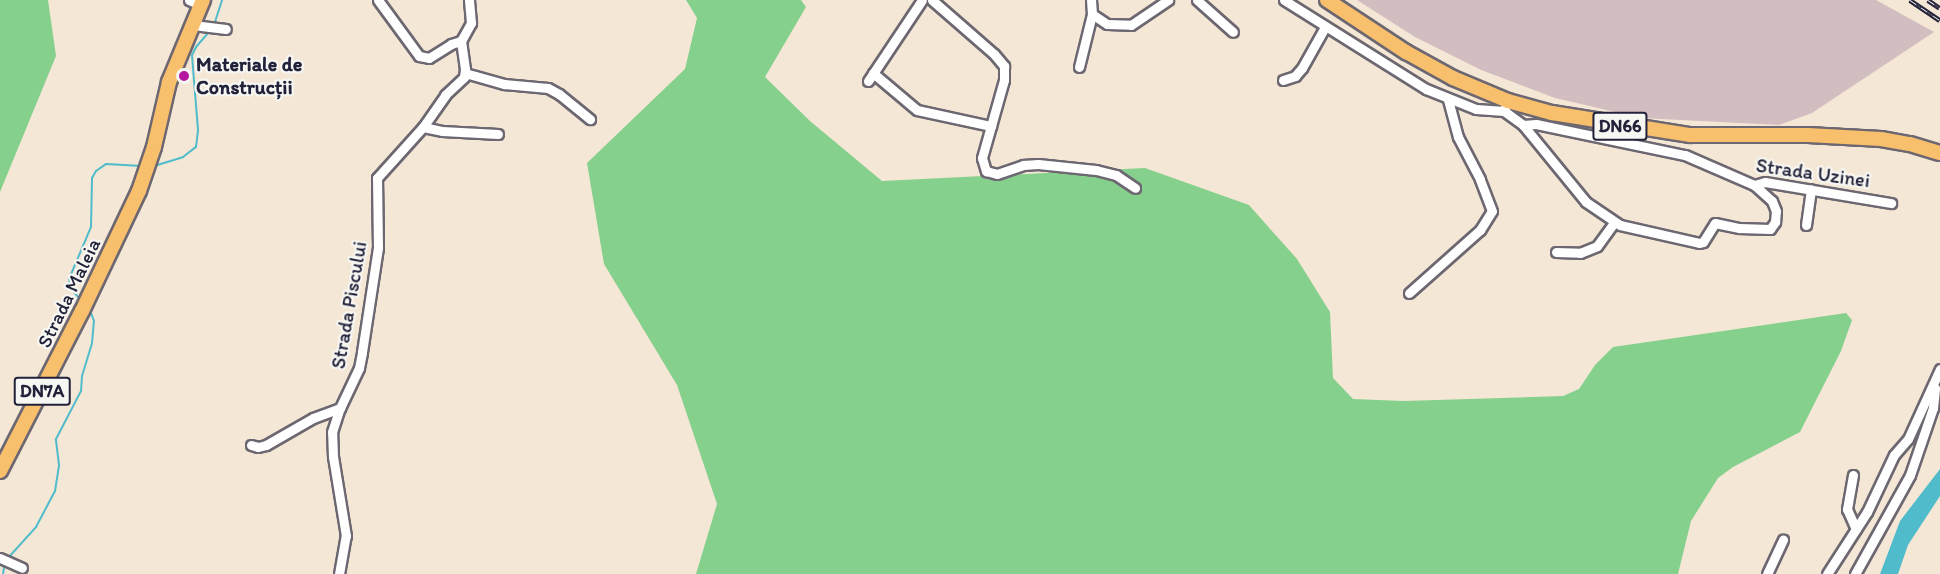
<!DOCTYPE html>
<meta charset="utf-8">
<style>
body{margin:0}
#map{position:relative;width:1940px;height:574px;overflow:hidden;background:#f5e7d5;font-family:Itim,sans-serif}
div>[style]{position:absolute}
.industrial>*{inset:0;background:#d2bec1}
.green>*{inset:0;background:#86d08d}
.water>*{inset:0;background:#50bccb}
.stream>*{height:2px;margin:-1px;padding:0 1px;transform-origin:1px;border-radius:1px;background:#50bccb}
.roads{filter:drop-shadow(2px 0 #6c6771) drop-shadow(-2px 0 #6c6771) drop-shadow(0 2px #6c6771) drop-shadow(0 -2px #6c6771)}
.street>*{height:9px;margin:-4.5px;padding:0 4.5px;transform-origin:4.5px;border-radius:4.5px;background:#fff}
.primary>*{height:14px;margin:-7px;padding:0 7px;transform-origin:7px;border-radius:7px;background:#f8bf6c}
.rail>*{height:4.5px;margin-top:-2.25px;transform-origin:0;background:repeating-linear-gradient(90deg,#f6f6f2 0 7px,#22223b 0 14px);box-sizing:border-box;border-block:2px solid #22223b}
.dots>*{width:16px;height:16px;translate:-50% -50%;box-sizing:border-box;border:3px solid #f6f6f2;border-radius:50%}
span{translate:-50% -50%;white-space:nowrap;text-align:center;line-height:1.15;-webkit-text-stroke:4.5px #f6f6f2;paint-order:stroke}
.shield-label span{padding:2px 4px;background:#f6f6f2;border:2px solid;border-radius:4px;-webkit-text-stroke-width:0}
.shield-label{font-size:18px;color:#22223b;font-weight:700}
.poi-label{font-size:20px;color:#22223b;font-weight:700}
.left{translate:0 -50%;text-align:left}
.street-label{font-size:20px;color:#22223b}
</style>
<div id="map">
<div class="industrial">
<i style="clip-path:polygon(1357px 0,1876px 0,1934px 32px,1812px 113px,1779px 125px,1641px 118px,1555px 98px,1481px 70px,1415px 37px)"></i>
</div>
<div class="green">
<i style="clip-path:polygon(0 0,48px 0,56px 56px,0 192px)"></i>
<i style="clip-path:polygon(686px 0,801px 0,806px 7px,765px 77px,810px 121px,882px 181px,1145px 168px,1249px 205px,1297px 259px,1330px 312px,1333px 378px,1353px 399px,1404px 401px,1563px 396px,1579px 389px,1595px 365px,1613px 347px,1846px 313px,1852px 320px,1841px 351px,1800px 432px,1733px 467px,1718px 478px,1691px 521px,1678px 574px,696px 574px,717px 504px,677px 385px,604px 264px,587px 163px,685px 69px,697px 18px)"></i>
</div>
<div class="water">
<i style="clip-path:polygon(1940px 469px,1940px 496px,1908px 545px,1898px 574px,1880px 574px,1900px 521px)"></i>
</div>
<div class="stream">
<i style="left:214px;top:25px;width:26px;rotate:-72deg"></i>
<i style="left:154px;top:166px;width:30px;rotate:-17deg"></i>
<i style="left:183px;top:157px;width:16px;rotate:-38deg"></i>
<i style="left:196px;top:147px;width:17px;rotate:-83deg"></i>
<i style="left:198px;top:130px;width:75px;rotate:-94.6deg"></i>
<i style="left:192px;top:55px;width:9px;rotate:-63deg"></i>
<i style="left:196px;top:47px;width:23px;rotate:-49deg"></i>
<i style="left:82px;top:301px;width:16px;rotate:-133deg"></i>
<i style="left:71px;top:289px;width:10px;rotate:-101deg"></i>
<i style="left:69px;top:279px;width:56px;rotate:-67.1deg"></i>
<i style="left:91px;top:227px;width:49px;rotate:-88.8deg"></i>
<i style="left:92px;top:178px;width:8px;rotate:-60deg"></i>
<i style="left:96px;top:171px;width:12px;rotate:-35deg"></i>
<i style="left:106px;top:164px;width:36px;rotate:3deg"></i>
<i style="left:8px;top:558px;width:42px;rotate:-47.9deg"></i>
<i style="left:36px;top:527px;width:41px;rotate:-62.2deg"></i>
<i style="left:55px;top:491px;width:26px;rotate:-81deg"></i>
<i style="left:59px;top:465px;width:26px;rotate:-97deg"></i>
<i style="left:56px;top:439px;width:54px;rotate:-62.5deg"></i>
<i style="left:81px;top:391px;width:15px;rotate:-86deg"></i>
<i style="left:82px;top:376px;width:34px;rotate:-73deg"></i>
<i style="left:92px;top:343px;width:22px;rotate:-85deg"></i>
<i style="left:94px;top:321px;width:12px;rotate:-110deg"></i>
<i style="left:3px;top:574px;width:12px;rotate:-81deg"></i>
</div>
<div class="roads">
<div class="street">
<i style="left:189px;top:0;width:13px;rotate:23deg"></i>
<i style="left:378px;top:0;width:69px;rotate:53.8deg"></i>
<i style="left:419px;top:56px;width:10px;rotate:11deg"></i>
<i style="left:429px;top:58px;width:26px;rotate:-32deg"></i>
<i style="left:451px;top:44px;width:10px;rotate:-17deg"></i>
<i style="left:932px;top:0;width:82px;rotate:41.1deg"></i>
<i style="left:994px;top:54px;width:16px;rotate:50deg"></i>
<i style="left:1004px;top:66px;width:14px;rotate:90deg"></i>
<i style="left:1004px;top:80px;width:81px;rotate:105.8deg"></i>
<i style="left:982px;top:158px;width:14px;rotate:73deg"></i>
<i style="left:986px;top:171px;width:11px;rotate:15deg"></i>
<i style="left:997px;top:174px;width:28px;rotate:-19deg"></i>
<i style="left:1023px;top:165px;width:15px;rotate:-4deg"></i>
<i style="left:1038px;top:164px;width:58px;rotate:5.9deg"></i>
<i style="left:1096px;top:170px;width:21px;rotate:14deg"></i>
<i style="left:1116px;top:175px;width:23px;rotate:34deg"></i>
<i style="left:1197px;top:0;width:48px;rotate:41.6deg"></i>
<i style="left:1284px;top:0;width:168px;rotate:32.1deg"></i>
<i style="left:1426px;top:89px;width:54px;rotate:21.8deg"></i>
<i style="left:1476px;top:109px;width:28px;rotate:4deg"></i>
<i style="left:1504px;top:111px;width:6px;rotate:-72deg"></i>
<i style="left:1092px;top:14px;width:18px;rotate:34deg"></i>
<i style="left:1107px;top:24px;width:24px;rotate:2deg"></i>
<i style="left:1131px;top:25px;width:45px;rotate:-34deg"></i>
<i style="left:193px;top:25px;width:33px;rotate:7deg"></i>
<i style="left:1079px;top:67px;width:55px;rotate:-76.2deg"></i>
<i style="left:1092px;top:14px;width:14px;rotate:-94deg"></i>
<i style="left:465px;top:73px;width:41px;rotate:15.8deg"></i>
<i style="left:504px;top:84px;width:44px;rotate:5.2deg"></i>
<i style="left:548px;top:88px;width:13px;rotate:29deg"></i>
<i style="left:559px;top:94px;width:40px;rotate:39deg"></i>
<i style="left:873px;top:73px;width:57px;rotate:40.1deg"></i>
<i style="left:917px;top:110px;width:76px;rotate:12.2deg"></i>
<i style="left:1283px;top:80px;width:13px;rotate:-18deg"></i>
<i style="left:1295px;top:76px;width:11px;rotate:-49deg"></i>
<i style="left:1302px;top:68px;width:47px;rotate:-60.7deg"></i>
<i style="left:868px;top:81px;width:97px;rotate:-56.3deg"></i>
<i style="left:1504px;top:111px;width:24px;rotate:36deg"></i>
<i style="left:1523px;top:125px;width:99px;rotate:50.7deg"></i>
<i style="left:1586px;top:202px;width:41px;rotate:34.1deg"></i>
<i style="left:1620px;top:225px;width:81px;rotate:12.8deg"></i>
<i style="left:1699px;top:243px;width:4px;rotate:-14deg"></i>
<i style="left:1703px;top:242px;width:22px;rotate:-58deg"></i>
<i style="left:1715px;top:223px;width:25px;rotate:12deg"></i>
<i style="left:1739px;top:228px;width:31px;rotate:2deg"></i>
<i style="left:1770px;top:229px;width:9px;rotate:-54deg"></i>
<i style="left:1775px;top:222px;width:11px;rotate:-85deg"></i>
<i style="left:1776px;top:211px;width:11px;rotate:-112deg"></i>
<i style="left:1772px;top:201px;width:24px;rotate:-138deg"></i>
<i style="left:1523px;top:125px;width:13px;rotate:-4deg"></i>
<i style="left:1536px;top:124px;width:152px;rotate:11.8deg"></i>
<i style="left:1685px;top:155px;width:75px;rotate:23.5deg"></i>
<i style="left:1754px;top:185px;width:11px;rotate:-15deg"></i>
<i style="left:1765px;top:182px;width:128px;rotate:9.5deg"></i>
<i style="left:423px;top:127px;width:19px;rotate:12deg"></i>
<i style="left:442px;top:131px;width:56px;rotate:3.1deg"></i>
<i style="left:1806px;top:225px;width:36px;rotate:-82deg"></i>
<i style="left:1556px;top:252px;width:24px;rotate:2deg"></i>
<i style="left:1580px;top:253px;width:18px;rotate:-22deg"></i>
<i style="left:1597px;top:246px;width:29px;rotate:-54deg"></i>
<i style="left:1409px;top:293px;width:95px;rotate:-41.6deg"></i>
<i style="left:1480px;top:230px;width:22px;rotate:-58deg"></i>
<i style="left:1492px;top:211px;width:34px;rotate:-111deg"></i>
<i style="left:1480px;top:179px;width:47px;rotate:-117.6deg"></i>
<i style="left:1458px;top:137px;width:38px;rotate:-105deg"></i>
<i style="left:251px;top:445px;width:7px;rotate:16deg"></i>
<i style="left:258px;top:447px;width:8px;rotate:-14deg"></i>
<i style="left:266px;top:445px;width:54px;rotate:-29.9deg"></i>
<i style="left:313px;top:418px;width:29px;rotate:-20deg"></i>
<i style="left:1853px;top:475px;width:35px;rotate:100deg"></i>
<i style="left:1847px;top:509px;width:22px;rotate:66deg"></i>
<i style="left:0;top:558px;width:24px;rotate:24deg"></i>
<i style="left:339px;top:574px;width:39px;rotate:-80deg"></i>
<i style="left:346px;top:536px;width:80px;rotate:-99.3deg"></i>
<i style="left:333px;top:457px;width:25px;rotate:-92deg"></i>
<i style="left:332px;top:432px;width:25px;rotate:-72deg"></i>
<i style="left:340px;top:408px;width:44px;rotate:-64.6deg"></i>
<i style="left:359px;top:368px;width:16px;rotate:-79deg"></i>
<i style="left:362px;top:352px;width:105px;rotate:-81.3deg"></i>
<i style="left:378px;top:248px;width:70px;rotate:-90.8deg"></i>
<i style="left:377px;top:178px;width:69px;rotate:-48deg"></i>
<i style="left:423px;top:127px;width:39px;rotate:-55deg"></i>
<i style="left:445px;top:95px;width:26px;rotate:-43deg"></i>
<i style="left:464px;top:77px;width:8px;rotate:-83deg"></i>
<i style="left:465px;top:69px;width:28px;rotate:-98deg"></i>
<i style="left:461px;top:41px;width:21px;rotate:-61deg"></i>
<i style="left:471px;top:23px;width:23px;rotate:-95deg"></i>
<i style="left:1767px;top:574px;width:38px;rotate:-65deg"></i>
<i style="left:1827px;top:574px;width:74px;rotate:-57.2deg"></i>
<i style="left:1867px;top:512px;width:63px;rotate:-64.7deg"></i>
<i style="left:1894px;top:455px;width:21px;rotate:-49deg"></i>
<i style="left:1908px;top:439px;width:77px;rotate:-65.4deg"></i>
<i style="left:1855px;top:574px;width:113px;rotate:-60.9deg"></i>
<i style="left:1910px;top:475px;width:71px;rotate:-71.1deg"></i>
<i style="left:1933px;top:408px;width:20px;rotate:-84deg"></i>
</div>
<div class="primary">
<i style="left:1327px;top:0;width:95px;rotate:33.4deg"></i>
<i style="left:1406px;top:52px;width:54px;rotate:29deg"></i>
<i style="left:1453px;top:78px;width:60px;rotate:22.7deg"></i>
<i style="left:1508px;top:101px;width:46px;rotate:15.3deg"></i>
<i style="left:1552px;top:113px;width:140px;rotate:9.1deg"></i>
<i style="left:1690px;top:135px;width:118px"></i>
<i style="left:1808px;top:135px;width:73px;rotate:3.1deg"></i>
<i style="left:1881px;top:139px;width:29px;rotate:10deg"></i>
<i style="left:1910px;top:144px;width:31px;rotate:17deg"></i>
<i style="left:0;top:471px;width:180px;rotate:-62.9deg"></i>
<i style="left:82px;top:311px;width:133px;rotate:-64.6deg"></i>
<i style="left:139px;top:191px;width:46px;rotate:-71.2deg"></i>
<i style="left:154px;top:147px;width:67px;rotate:-77deg"></i>
<i style="left:169px;top:82px;width:89px;rotate:-67.5deg"></i>
</div>
</div>
<div class="rail">
<i style="left:1910px;top:0;width:36px;rotate:34deg"></i>
<i style="left:1928px;top:0;width:14px;rotate:34deg"></i>
</div>
<div class="dots">
<i style="left:184px;top:76px;background:#b5179e"></i>
</div>
<div class="shield-label">
<span style="left:1620px;top:126px">DN66</span>
<span style="left:42px;top:391px">DN7A</span>
</div>
<div class="poi-label">
<span class="left" style="left:196px;top:76px">Materiale de<br>Construcții</span>
</div>
<div class="street-label">
<span style="left:1813px;top:173px;rotate:8deg">Strada Uzinei</span>
<span style="left:69px;top:293px;rotate:-64deg">Strada Maleia</span>
<span style="left:349px;top:305px;rotate:-80deg">Strada Piscului</span>
</div>
</div>
